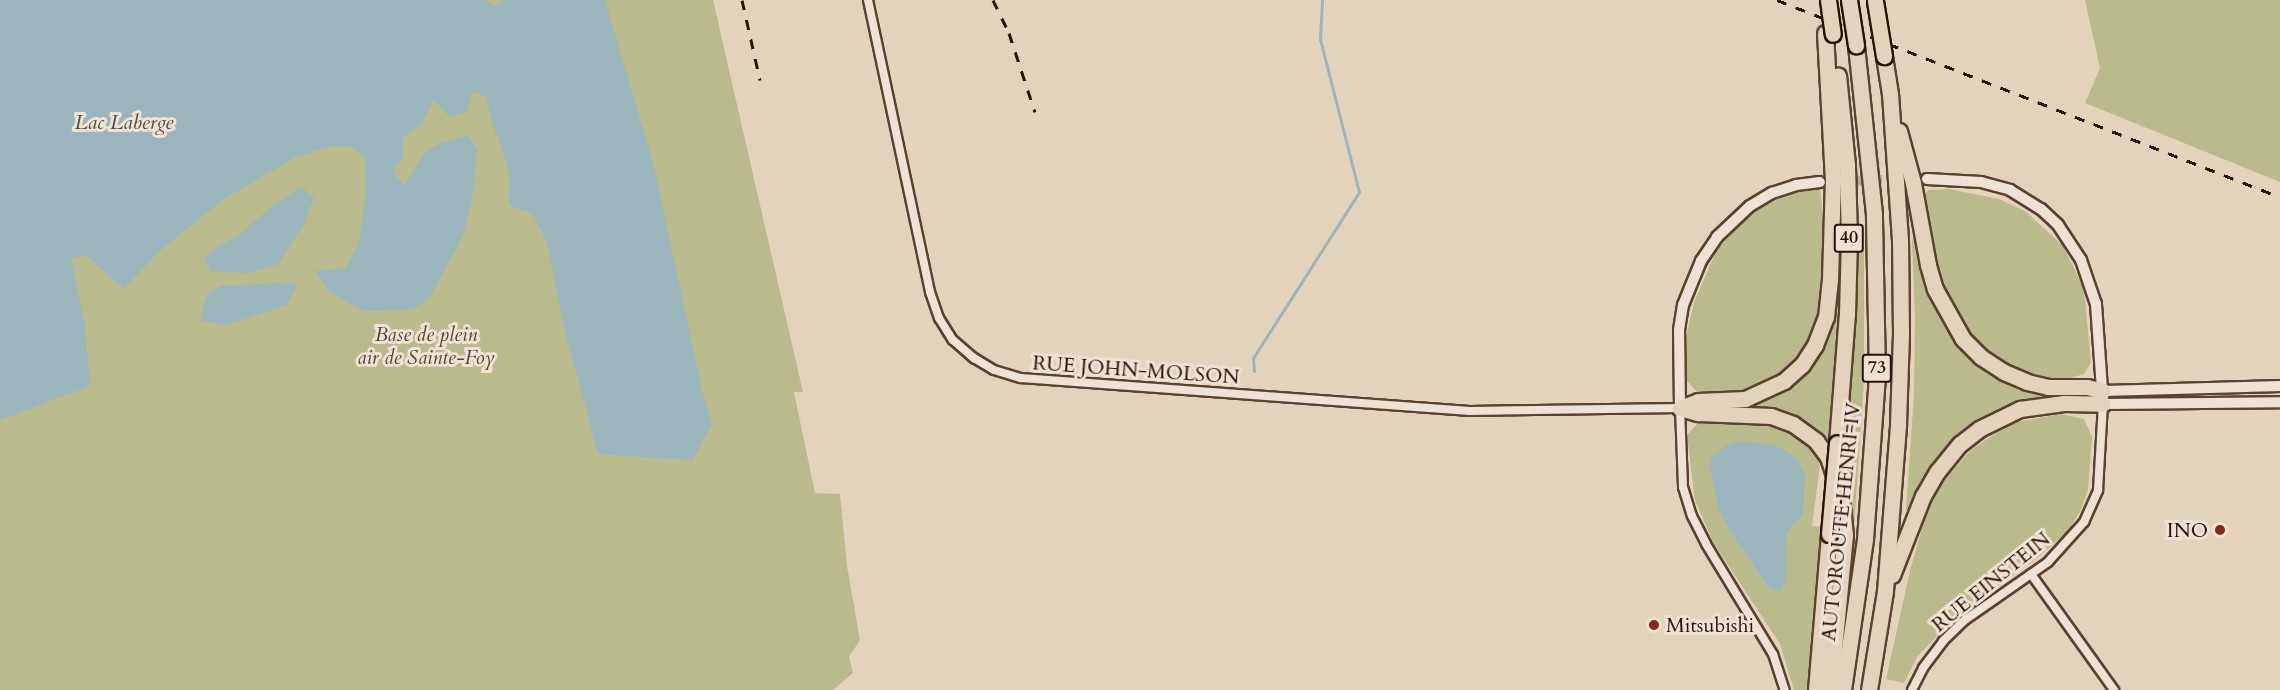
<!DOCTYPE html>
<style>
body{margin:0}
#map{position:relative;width:2280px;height:690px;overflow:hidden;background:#e4d3bb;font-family:Cardo,serif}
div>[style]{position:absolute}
.green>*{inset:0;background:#babb8c}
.water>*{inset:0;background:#9ab5bb}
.stream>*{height:3px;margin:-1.5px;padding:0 1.5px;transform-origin:1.5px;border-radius:1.5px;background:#9ab5bb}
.tertiary-tunnel>*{height:10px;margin-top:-5px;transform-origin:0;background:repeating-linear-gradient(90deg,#bfac96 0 10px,transparent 0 15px)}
.roads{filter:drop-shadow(2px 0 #5a4231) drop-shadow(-2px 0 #5a4231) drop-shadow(0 2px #5a4231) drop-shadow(0 -2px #5a4231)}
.minor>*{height:8px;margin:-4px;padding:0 4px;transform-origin:4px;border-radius:4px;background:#ede2d3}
.tertiary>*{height:10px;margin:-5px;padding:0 5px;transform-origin:5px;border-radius:5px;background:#ede2d3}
.motorway>*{height:15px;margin:-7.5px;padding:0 7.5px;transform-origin:7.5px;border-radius:7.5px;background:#e4d3bb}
.rail>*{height:3px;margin-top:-1.5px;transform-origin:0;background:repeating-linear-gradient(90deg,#2c1203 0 10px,transparent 0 20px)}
.bridges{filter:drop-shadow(2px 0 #2c1203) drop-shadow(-2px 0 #2c1203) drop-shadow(0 2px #2c1203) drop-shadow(0 -2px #2c1203)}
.motorway-bridge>*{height:15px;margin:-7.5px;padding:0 7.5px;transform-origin:7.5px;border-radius:7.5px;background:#e4d3bb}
.dots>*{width:16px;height:16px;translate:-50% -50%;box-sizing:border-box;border:3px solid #ede2d3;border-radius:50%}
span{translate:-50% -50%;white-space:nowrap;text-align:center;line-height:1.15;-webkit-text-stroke:6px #ede2d3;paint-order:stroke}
.shield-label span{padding:2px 4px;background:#ede2d3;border:2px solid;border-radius:4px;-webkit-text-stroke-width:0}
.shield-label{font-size:18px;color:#2c1203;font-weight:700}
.park-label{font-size:20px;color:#57452c;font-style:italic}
.street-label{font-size:20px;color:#2c1203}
.poi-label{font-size:20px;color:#2c1203}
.right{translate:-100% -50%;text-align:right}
.left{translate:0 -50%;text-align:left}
.water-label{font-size:21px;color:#524b43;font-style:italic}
</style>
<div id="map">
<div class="green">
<i style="clip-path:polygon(0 0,713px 0,803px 392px,794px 392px,815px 493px,840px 494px,847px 566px,860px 640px,849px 657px,853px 673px,833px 690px,0 690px)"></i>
<i style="clip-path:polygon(2085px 0,2280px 0,2280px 182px,2085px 103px,2100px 68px)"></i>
<i style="clip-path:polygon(1814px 189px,1820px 189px,1825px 230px,1822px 307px,1815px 333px,1795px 364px,1770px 383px,1736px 394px,1698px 393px,1687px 381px,1686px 336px,1695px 300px,1716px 252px,1734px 230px,1760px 208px,1794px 192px)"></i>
<i style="clip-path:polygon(1949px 189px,1999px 199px,2025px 211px,2063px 246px,2084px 289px,2091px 363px,2084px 374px,2063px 380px,2035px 378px,2000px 361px,1971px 337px,1945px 290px,1937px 265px,1924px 195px,1928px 190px)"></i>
<i style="clip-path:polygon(1917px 238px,1956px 338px,2049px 392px,2049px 397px,2010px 405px,1973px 425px,1911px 510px,1906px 510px,1914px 393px,1915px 317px,1912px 239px)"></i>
<i style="clip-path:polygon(1856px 249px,1864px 250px,1864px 380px,1854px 529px,1850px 529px,1841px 476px,1852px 377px)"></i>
<i style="clip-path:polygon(1839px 262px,1842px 262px,1836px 374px,1828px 450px,1755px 409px,1753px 402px,1791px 385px,1818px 357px,1833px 318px)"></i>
<i style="clip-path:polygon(2061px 414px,2084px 419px,2092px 437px,2088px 490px,2080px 512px,2067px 532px,2036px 559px,1956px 616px,1917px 657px,1904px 683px,1886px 679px,1910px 571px,1928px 507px,1946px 478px,1971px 450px,1996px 433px,2017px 422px)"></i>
<i style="clip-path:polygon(1706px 420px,1752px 421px,1774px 424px,1806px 442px,1818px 456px,1820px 465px,1812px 526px,1823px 527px,1807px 690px,1794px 690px,1780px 644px,1713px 542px,1695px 500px,1687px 435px,1698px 423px)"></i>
</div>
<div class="water">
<i style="clip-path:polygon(0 0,484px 0,495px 6px,504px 0,605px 0,654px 166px,702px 390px,712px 424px,693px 460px,598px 454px,565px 331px,547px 243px,533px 214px,509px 205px,509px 173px,502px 148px,492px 123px,486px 96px,473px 92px,466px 112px,450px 117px,434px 100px,421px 125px,403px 137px,403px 157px,392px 171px,405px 185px,426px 151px,444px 142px,468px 135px,477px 150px,471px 204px,463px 236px,429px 299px,411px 310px,363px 311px,328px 291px,315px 271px,345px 268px,359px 244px,366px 191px,365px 157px,351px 147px,328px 147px,296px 157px,227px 197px,160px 251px,123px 289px,86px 255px,71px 259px,85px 325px,90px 386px,0 420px)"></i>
<i style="clip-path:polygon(302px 187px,314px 198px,304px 224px,278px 264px,248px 273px,211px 271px,205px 259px,216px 247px,238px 236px,274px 204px)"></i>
<i style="clip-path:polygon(279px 283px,298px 284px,287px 305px,227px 325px,200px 321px,203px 304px,210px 291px,222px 286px)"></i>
<i style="clip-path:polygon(1743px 441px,1775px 445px,1786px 451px,1797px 459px,1805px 474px,1803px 516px,1790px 528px,1786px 537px,1786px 582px,1780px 591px,1769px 588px,1728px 528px,1718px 507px,1710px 465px,1712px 456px,1731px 443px)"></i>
</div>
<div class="stream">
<i style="left:1254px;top:371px;width:13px;rotate:-94deg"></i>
<i style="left:1253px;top:358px;width:197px;rotate:-57.4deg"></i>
<i style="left:1359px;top:192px;width:158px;rotate:-104.3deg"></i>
<i style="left:1320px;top:39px;width:39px;rotate:-87deg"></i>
</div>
<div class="tertiary-tunnel">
<i style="left:1842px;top:181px;width:77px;rotate:-1.5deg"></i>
</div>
<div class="roads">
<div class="minor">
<i style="left:868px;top:0;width:299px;rotate:78deg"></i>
<i style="left:930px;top:292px;width:28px;rotate:71deg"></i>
<i style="left:939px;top:318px;width:26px;rotate:58deg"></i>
<i style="left:953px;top:340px;width:28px;rotate:41deg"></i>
<i style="left:974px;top:358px;width:23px;rotate:31deg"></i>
<i style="left:994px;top:370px;width:28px;rotate:17deg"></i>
<i style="left:1021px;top:378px;width:450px;rotate:4.2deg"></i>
<i style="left:1470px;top:411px;width:210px;rotate:-0.8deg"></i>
<i style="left:1680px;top:408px;width:79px;rotate:87.8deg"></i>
<i style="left:1683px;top:487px;width:30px;rotate:73deg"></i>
<i style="left:1692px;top:516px;width:31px;rotate:63deg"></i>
<i style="left:1706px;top:544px;width:129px;rotate:58.7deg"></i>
<i style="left:1773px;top:654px;width:38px;rotate:72deg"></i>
<i style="left:2031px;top:574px;width:143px;rotate:54.4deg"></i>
<i style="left:1912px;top:690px;width:25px;rotate:-63deg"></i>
<i style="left:1923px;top:668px;width:34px;rotate:-53deg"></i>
<i style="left:1943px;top:641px;width:30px;rotate:-44deg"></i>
<i style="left:1965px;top:620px;width:101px;rotate:-34.9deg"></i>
<i style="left:2048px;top:562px;width:54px;rotate:-48deg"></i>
<i style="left:2084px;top:522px;width:35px;rotate:-66deg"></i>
<i style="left:2098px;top:490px;width:86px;rotate:-86.7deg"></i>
</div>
<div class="tertiary">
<i style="left:1927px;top:179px;width:54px;rotate:3.2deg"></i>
<i style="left:1981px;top:182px;width:30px;rotate:15deg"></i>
<i style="left:2010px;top:190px;width:36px;rotate:32deg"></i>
<i style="left:2041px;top:209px;width:23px;rotate:43deg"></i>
<i style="left:2058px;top:225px;width:42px;rotate:56.7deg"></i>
<i style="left:2081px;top:260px;width:46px;rotate:71.2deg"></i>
<i style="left:2096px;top:304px;width:100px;rotate:86deg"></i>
<i style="left:2103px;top:404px;width:177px;rotate:-0.6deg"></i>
<i style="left:2103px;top:391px;width:177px;rotate:-1.6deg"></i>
<i style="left:1680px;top:408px;width:78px;rotate:-90.7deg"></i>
<i style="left:1679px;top:330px;width:25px;rotate:-81deg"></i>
<i style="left:1683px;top:305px;width:48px;rotate:-67.8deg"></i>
<i style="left:1701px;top:261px;width:29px;rotate:-56deg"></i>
<i style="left:1717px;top:237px;width:45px;rotate:-43.2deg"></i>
<i style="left:1750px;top:206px;width:26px;rotate:-31deg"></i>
<i style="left:1772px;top:193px;width:25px;rotate:-18deg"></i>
<i style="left:1796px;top:185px;width:24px;rotate:-7deg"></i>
</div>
<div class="motorway">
<i style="left:1899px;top:131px;width:54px;rotate:74.9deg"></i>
<i style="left:1913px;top:183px;width:83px;rotate:79.6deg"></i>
<i style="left:1928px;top:265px;width:25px;rotate:74deg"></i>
<i style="left:1935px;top:289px;width:57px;rotate:60.8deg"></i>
<i style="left:1963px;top:339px;width:25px;rotate:45deg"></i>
<i style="left:1981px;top:357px;width:27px;rotate:33deg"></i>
<i style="left:2004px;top:372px;width:25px;rotate:23deg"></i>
<i style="left:2027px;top:382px;width:22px;rotate:13deg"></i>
<i style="left:2048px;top:387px;width:39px"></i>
<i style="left:2087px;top:387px;width:16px;rotate:14deg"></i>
<i style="left:1680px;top:408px;width:19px;rotate:-21deg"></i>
<i style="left:1698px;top:401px;width:47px;rotate:-2.4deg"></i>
<i style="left:1745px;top:399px;width:43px;rotate:-24.8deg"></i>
<i style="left:1784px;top:381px;width:24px;rotate:-42deg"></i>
<i style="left:1802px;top:365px;width:24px;rotate:-57deg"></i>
<i style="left:1815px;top:345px;width:30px;rotate:-69deg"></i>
<i style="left:1826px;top:317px;width:38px;rotate:-84deg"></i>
<i style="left:1830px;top:279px;width:99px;rotate:-88.3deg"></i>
<i style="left:1833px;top:180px;width:147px;rotate:-93.1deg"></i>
<i style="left:1680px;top:408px;width:19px;rotate:16deg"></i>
<i style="left:1698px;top:413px;width:73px;rotate:2.4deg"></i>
<i style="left:1771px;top:416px;width:23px;rotate:20deg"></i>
<i style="left:1793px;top:424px;width:29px;rotate:36deg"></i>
<i style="left:1816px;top:441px;width:20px;rotate:53deg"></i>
<i style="left:1828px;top:457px;width:42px;rotate:72deg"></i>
<i style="left:1841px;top:497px;width:38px;rotate:84deg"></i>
<i style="left:1845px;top:535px;width:156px;rotate:95.5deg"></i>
<i style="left:1837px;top:443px;width:129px;rotate:-85.6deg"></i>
<i style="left:1847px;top:314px;width:76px;rotate:-88.5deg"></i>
<i style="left:1849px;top:238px;width:73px;rotate:-91.6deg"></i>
<i style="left:1847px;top:165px;width:90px;rotate:-95.7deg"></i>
<i style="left:1892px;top:575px;width:85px;rotate:-68.6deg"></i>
<i style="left:1923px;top:496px;width:28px;rotate:-60deg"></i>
<i style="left:1937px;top:472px;width:36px;rotate:-51deg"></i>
<i style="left:1960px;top:444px;width:24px;rotate:-38deg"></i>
<i style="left:1979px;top:429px;width:46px;rotate:-26deg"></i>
<i style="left:2020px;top:409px;width:44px;rotate:-7.8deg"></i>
<i style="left:2064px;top:403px;width:39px;rotate:1deg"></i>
<i style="left:1816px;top:690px;width:157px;rotate:-85.2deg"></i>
<i style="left:1843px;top:690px;width:153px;rotate:-81.7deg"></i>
<i style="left:1865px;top:539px;width:164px;rotate:-85.8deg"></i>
<i style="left:1877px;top:375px;width:161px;rotate:-91.1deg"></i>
<i style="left:1874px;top:214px;width:170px;rotate:-96.1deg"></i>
<i style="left:1869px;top:690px;width:100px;rotate:-80.8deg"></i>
<i style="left:1885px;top:591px;width:168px;rotate:-85.5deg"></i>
<i style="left:1898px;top:424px;width:91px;rotate:-88.1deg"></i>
<i style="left:1901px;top:333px;width:93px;rotate:-90.6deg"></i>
<i style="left:1900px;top:240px;width:146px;rotate:-93.9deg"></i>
<i style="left:1890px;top:94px;width:38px;rotate:-99deg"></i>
</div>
</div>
<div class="rail">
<i style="left:742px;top:0;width:82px;rotate:77.3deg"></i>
<i style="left:993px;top:0;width:37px;rotate:64deg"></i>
<i style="left:1009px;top:33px;width:83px;rotate:71.8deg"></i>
<i style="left:1777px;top:0;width:540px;rotate:21.39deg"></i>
</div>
<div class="bridges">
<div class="motorway-bridge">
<i style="left:1828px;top:0;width:34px;rotate:82deg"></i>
<i style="left:1849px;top:0;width:46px;rotate:81.2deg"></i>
<i style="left:1875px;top:1px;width:56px;rotate:80.7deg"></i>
<i style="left:1829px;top:534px;width:91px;rotate:-85deg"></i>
</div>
</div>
<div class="dots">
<i style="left:2220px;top:530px;background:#8f2418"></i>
<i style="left:1654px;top:625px;background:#8f2418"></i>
</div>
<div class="shield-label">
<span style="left:1849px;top:238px">40</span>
<span style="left:1877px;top:368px">73</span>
</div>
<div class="park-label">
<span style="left:426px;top:346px">Base de plein<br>air de Sainte-Foy</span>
</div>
<div class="street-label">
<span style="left:1136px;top:370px;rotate:4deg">RUE JOHN-MOLSON</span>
<span style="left:1841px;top:522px;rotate:-84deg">AUTOROUTE HENRI-IV</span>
<span style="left:1991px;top:582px;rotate:-39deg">RUE EINSTEIN</span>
</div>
<div class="poi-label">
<span class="right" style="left:2208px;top:530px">INO</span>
<span class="left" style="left:1666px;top:625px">Mitsubishi</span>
</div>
<div class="water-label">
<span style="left:124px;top:123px">Lac Laberge</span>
</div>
</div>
